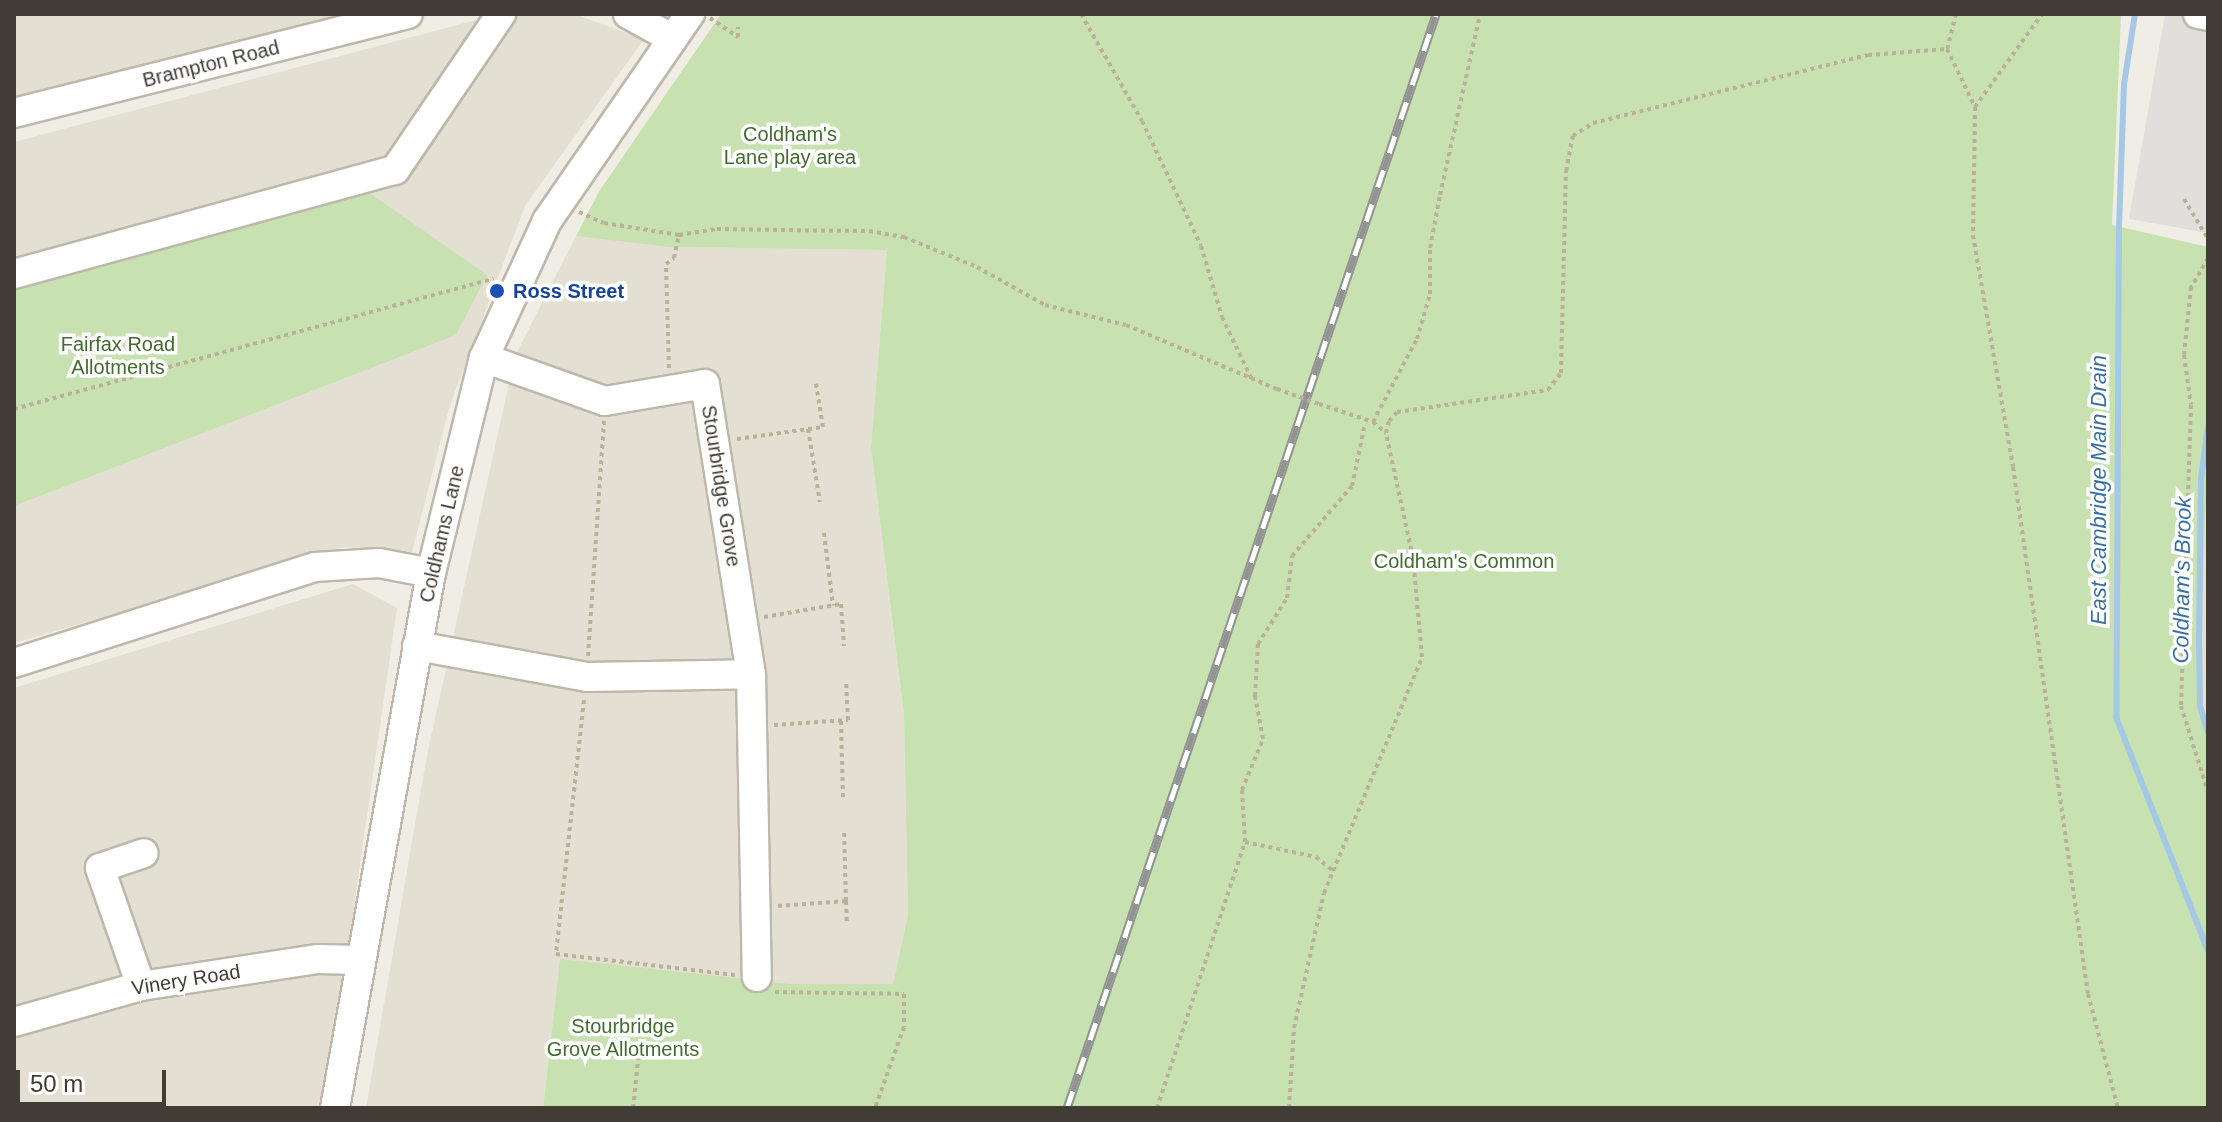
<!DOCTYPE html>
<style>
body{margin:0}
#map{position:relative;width:2222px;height:1122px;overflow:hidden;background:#f0ede4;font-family:Arial,sans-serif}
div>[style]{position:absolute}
.residential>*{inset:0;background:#e3dfd3}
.green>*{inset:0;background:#c8e1b0}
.parking>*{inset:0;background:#e1dfdc}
.stream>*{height:6px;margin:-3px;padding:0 3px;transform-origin:3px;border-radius:3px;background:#a5c8e7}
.path>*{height:4px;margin-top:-2px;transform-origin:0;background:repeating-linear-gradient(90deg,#bab19a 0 4px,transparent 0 8px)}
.roads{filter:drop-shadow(2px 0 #bdb8ab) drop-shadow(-2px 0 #bdb8ab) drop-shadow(0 2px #bdb8ab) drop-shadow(0 -2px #bdb8ab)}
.minor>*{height:28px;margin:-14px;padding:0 14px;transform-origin:14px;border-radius:14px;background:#fff}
.rail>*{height:9px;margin-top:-4.5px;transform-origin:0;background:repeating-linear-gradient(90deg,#fff 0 18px,#939393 0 36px);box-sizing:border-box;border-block:2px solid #939393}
.path-bridge>*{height:4px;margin-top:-2px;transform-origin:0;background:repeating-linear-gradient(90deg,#bab19a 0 4px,transparent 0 8px)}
.dots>*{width:22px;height:22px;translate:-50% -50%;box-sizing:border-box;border:4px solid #fff;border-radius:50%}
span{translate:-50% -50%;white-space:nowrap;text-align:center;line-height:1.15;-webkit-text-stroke:7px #fff;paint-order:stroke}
.street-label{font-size:20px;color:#413d35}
.park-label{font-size:20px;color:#426c2f}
.transit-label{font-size:20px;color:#164399;font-weight:700}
.left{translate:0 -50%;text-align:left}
.water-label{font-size:22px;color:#3a6fa1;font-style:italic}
.frame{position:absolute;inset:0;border:16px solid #413d35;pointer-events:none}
.scale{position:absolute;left:16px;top:1070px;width:150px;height:36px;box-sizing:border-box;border:4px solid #413d35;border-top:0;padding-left:10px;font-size:24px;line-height:28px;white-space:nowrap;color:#413d35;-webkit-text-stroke:6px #fff;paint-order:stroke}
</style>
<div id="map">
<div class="residential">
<i style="clip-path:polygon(14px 14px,375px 14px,14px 108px)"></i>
<i style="clip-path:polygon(499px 14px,574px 14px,644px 39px,525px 206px,450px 405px,412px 552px,343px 547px,14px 643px,14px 142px)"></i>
<i style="clip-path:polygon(576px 236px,667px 247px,887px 250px,871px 447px,904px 715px,908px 915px,893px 984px,791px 984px,560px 960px,543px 1108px,366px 1108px,427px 755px,515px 356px)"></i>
<i style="clip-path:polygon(2208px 377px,2208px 781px,2187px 631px)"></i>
<i style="clip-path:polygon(353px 584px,397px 608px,325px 1108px,14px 1108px,14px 688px)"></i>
</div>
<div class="green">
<i style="clip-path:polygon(721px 14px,2121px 14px,2112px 225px,2208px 247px,2208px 449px,2198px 699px,2208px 733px,2208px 1108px,543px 1108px,560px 959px,791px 984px,893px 984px,908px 915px,904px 715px,871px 447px,887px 250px,667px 247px,576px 236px,600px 190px)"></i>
<i style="clip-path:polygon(361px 187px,487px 275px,456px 335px,14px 506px,14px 279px)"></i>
</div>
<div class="parking">
<i style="clip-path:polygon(2165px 14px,2208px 14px,2208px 233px,2129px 219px)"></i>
</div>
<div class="stream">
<i style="left:2135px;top:14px;width:71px;rotate:98.9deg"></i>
<i style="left:2124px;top:84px;width:140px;rotate:92deg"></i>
<i style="left:2119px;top:224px;width:493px;rotate:90.3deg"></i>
<i style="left:2116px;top:717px;width:251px;rotate:68.5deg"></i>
<i style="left:2208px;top:426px;width:52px;rotate:97.7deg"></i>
<i style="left:2201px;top:478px;width:164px;rotate:90.7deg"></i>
<i style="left:2199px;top:642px;width:64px;rotate:89.1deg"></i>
<i style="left:2200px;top:706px;width:28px;rotate:73deg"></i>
</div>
<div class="path">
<i style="left:1081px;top:14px;width:123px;rotate:60.3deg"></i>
<i style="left:1142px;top:121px;width:138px;rotate:64.7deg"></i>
<i style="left:1201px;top:246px;width:74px;rotate:73.5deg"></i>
<i style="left:1222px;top:317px;width:70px;rotate:64.5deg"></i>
<i style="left:1956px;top:14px;width:36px;rotate:104deg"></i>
<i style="left:1947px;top:49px;width:64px;rotate:64.2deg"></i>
<i style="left:1975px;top:107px;width:128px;rotate:90.9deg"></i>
<i style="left:1973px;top:235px;width:235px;rotate:80.2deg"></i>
<i style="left:2013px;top:467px;width:532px;rotate:81.9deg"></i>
<i style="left:2088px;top:994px;width:118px;rotate:75.3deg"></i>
<i style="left:710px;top:18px;width:34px;rotate:34deg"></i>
<i style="left:738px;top:37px;width:10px;rotate:-90deg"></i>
<i style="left:1975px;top:107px;width:115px;rotate:-54.2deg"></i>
<i style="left:2184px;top:199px;width:47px;rotate:59deg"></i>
<i style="left:579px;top:212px;width:27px;rotate:24deg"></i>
<i style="left:604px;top:223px;width:76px;rotate:9.1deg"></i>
<i style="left:679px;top:235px;width:38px;rotate:-9deg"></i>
<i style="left:717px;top:229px;width:152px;rotate:0.8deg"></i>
<i style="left:869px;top:231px;width:36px;rotate:10deg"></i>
<i style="left:904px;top:237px;width:79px;rotate:22.3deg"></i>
<i style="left:977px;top:267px;width:78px;rotate:29.2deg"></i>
<i style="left:1045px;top:305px;width:83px;rotate:13.9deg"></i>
<i style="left:1126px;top:325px;width:164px;rotate:23deg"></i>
<i style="left:2208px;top:258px;width:34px;rotate:120deg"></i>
<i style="left:2191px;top:287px;width:68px;rotate:95.9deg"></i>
<i style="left:2184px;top:355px;width:50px;rotate:82deg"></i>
<i style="left:2191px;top:405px;width:301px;rotate:91.9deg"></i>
<i style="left:2181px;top:706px;width:90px;rotate:72.6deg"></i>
<i style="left:669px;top:368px;width:104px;rotate:-91.7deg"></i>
<i style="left:666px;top:264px;width:10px;rotate:-37deg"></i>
<i style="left:674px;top:258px;width:24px;rotate:-78deg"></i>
<i style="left:1319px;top:404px;width:57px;rotate:18.4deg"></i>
<i style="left:1373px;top:422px;width:94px;rotate:-62.1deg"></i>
<i style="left:1417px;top:339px;width:47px;rotate:-73.9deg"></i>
<i style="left:1430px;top:294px;width:46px;rotate:-90deg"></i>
<i style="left:1430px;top:248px;width:54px;rotate:-79.3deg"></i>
<i style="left:1440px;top:195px;width:185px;rotate:-77.5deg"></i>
<i style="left:14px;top:409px;width:497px;rotate:-15.2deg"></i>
<i style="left:1373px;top:422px;width:17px;rotate:40deg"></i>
<i style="left:808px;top:429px;width:74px;rotate:80.7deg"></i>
<i style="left:737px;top:439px;width:87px;rotate:-7.9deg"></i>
<i style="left:823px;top:427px;width:44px;rotate:-99.2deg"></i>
<i style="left:824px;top:533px;width:73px;rotate:82.9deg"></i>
<i style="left:764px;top:617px;width:78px;rotate:-9.6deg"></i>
<i style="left:841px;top:604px;width:42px;rotate:85.9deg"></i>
<i style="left:588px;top:656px;width:236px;rotate:-86.1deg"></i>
<i style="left:584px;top:700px;width:256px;rotate:96.3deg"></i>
<i style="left:556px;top:954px;width:180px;rotate:6.7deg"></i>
<i style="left:841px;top:721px;width:76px;rotate:88.5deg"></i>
<i style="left:774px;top:725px;width:74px;rotate:-3.9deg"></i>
<i style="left:848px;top:720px;width:39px;rotate:-93deg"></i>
<i style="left:1245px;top:842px;width:73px;rotate:11.9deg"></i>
<i style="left:1316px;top:857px;width:22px;rotate:39deg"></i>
<i style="left:846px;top:901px;width:24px;rotate:88deg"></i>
<i style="left:778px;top:906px;width:68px;rotate:-4.2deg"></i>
<i style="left:846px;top:901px;width:71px;rotate:-91.6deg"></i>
<i style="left:775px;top:992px;width:129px;rotate:0.9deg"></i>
<i style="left:904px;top:994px;width:33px;rotate:90deg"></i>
<i style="left:904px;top:1027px;width:86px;rotate:109.7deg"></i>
<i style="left:633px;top:1108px;width:84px;rotate:-83.9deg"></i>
<i style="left:1157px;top:1108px;width:280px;rotate:-71.7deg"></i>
<i style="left:1245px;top:842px;width:52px;rotate:-93.3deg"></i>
<i style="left:1242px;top:790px;width:55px;rotate:-67.6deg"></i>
<i style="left:1263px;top:739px;width:44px;rotate:-100.5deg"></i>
<i style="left:1255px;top:696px;width:52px;rotate:-86.7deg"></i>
<i style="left:1258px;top:644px;width:54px;rotate:-57.8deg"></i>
<i style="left:1287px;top:598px;width:42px;rotate:-83.2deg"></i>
<i style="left:1292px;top:556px;width:92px;rotate:-49.4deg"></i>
<i style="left:1352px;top:486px;width:64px;rotate:-78.3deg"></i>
<i style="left:1289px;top:1108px;width:80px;rotate:-86.4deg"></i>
<i style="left:1294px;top:1028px;width:138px;rotate:-77.5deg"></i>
<i style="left:1324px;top:893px;width:256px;rotate:-67.4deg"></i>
<i style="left:1422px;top:657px;width:99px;rotate:-95.2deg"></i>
<i style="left:1413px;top:558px;width:128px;rotate:-102.2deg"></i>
<i style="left:1386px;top:433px;width:12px;rotate:-76deg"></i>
<i style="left:1389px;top:421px;width:12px;rotate:-48deg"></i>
<i style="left:1397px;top:412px;width:153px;rotate:-8.3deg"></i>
<i style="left:1548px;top:390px;width:21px;rotate:-53deg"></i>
<i style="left:1561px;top:373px;width:202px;rotate:-88.6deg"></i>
<i style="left:1566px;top:171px;width:36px;rotate:-79deg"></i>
<i style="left:1573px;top:136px;width:24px;rotate:-33deg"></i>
<i style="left:1593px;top:123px;width:283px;rotate:-13.9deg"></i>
<i style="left:1868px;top:55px;width:79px;rotate:-4.3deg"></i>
</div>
<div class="roads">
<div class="minor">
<i style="left:628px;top:14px;width:51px;rotate:29.1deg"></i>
<i style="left:2198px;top:14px;width:10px;rotate:11deg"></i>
<i style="left:14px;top:113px;width:406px;rotate:-14.1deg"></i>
<i style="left:14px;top:274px;width:395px;rotate:-15.3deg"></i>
<i style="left:395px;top:170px;width:189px;rotate:-55.8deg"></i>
<i style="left:484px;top:358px;width:128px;rotate:19.6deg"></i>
<i style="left:605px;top:401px;width:101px;rotate:-9.6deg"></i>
<i style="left:705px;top:384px;width:294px;rotate:81deg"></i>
<i style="left:751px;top:674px;width:303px;rotate:88.9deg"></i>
<i style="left:417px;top:646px;width:173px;rotate:10.3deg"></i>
<i style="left:587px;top:677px;width:164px;rotate:-1deg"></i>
<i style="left:14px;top:663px;width:316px;rotate:-17.7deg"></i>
<i style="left:315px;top:567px;width:64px;rotate:-3.6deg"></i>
<i style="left:379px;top:563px;width:53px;rotate:10.9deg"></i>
<i style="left:141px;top:986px;width:125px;rotate:-109.2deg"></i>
<i style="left:100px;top:868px;width:46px;rotate:-18.8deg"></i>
<i style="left:14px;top:1022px;width:132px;rotate:-15.8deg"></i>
<i style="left:141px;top:986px;width:179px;rotate:-8.7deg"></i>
<i style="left:318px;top:959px;width:43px;rotate:1.3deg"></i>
<i style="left:335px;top:1108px;width:544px;rotate:-79.83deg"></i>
<i style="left:431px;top:573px;width:221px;rotate:-76.2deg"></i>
<i style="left:484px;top:358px;width:151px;rotate:-65.3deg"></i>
<i style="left:547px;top:221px;width:252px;rotate:-55.4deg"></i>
</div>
</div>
<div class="rail">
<i style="left:1067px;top:1108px;width:1155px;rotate:-71.36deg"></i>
</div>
<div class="path-bridge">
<i style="left:1277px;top:389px;width:45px;rotate:19.7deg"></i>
</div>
<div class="dots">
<i style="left:497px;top:291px;background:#1a4fb4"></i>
</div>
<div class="street-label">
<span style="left:211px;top:64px;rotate:-14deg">Brampton Road</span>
<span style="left:721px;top:486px;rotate:81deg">Stourbridge Grove</span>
<span style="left:442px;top:534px;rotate:-77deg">Coldhams Lane</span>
<span style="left:186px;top:980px;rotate:-9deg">Vinery Road</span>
</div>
<div class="park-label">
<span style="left:790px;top:146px">Coldham's<br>Lane play area</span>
<span style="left:118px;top:356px">Fairfax Road<br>Allotments</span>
<span style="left:1464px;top:561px">Coldham's Common</span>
<span style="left:623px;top:1038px">Stourbridge<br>Grove Allotments</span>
</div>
<div class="transit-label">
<span class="left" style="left:513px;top:291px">Ross Street</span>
</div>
<div class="water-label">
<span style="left:2099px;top:490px;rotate:-90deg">East Cambridge Main Drain</span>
<span style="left:2182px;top:580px;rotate:-89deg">Coldham's Brook</span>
</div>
<div class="frame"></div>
<div class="scale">50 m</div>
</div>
